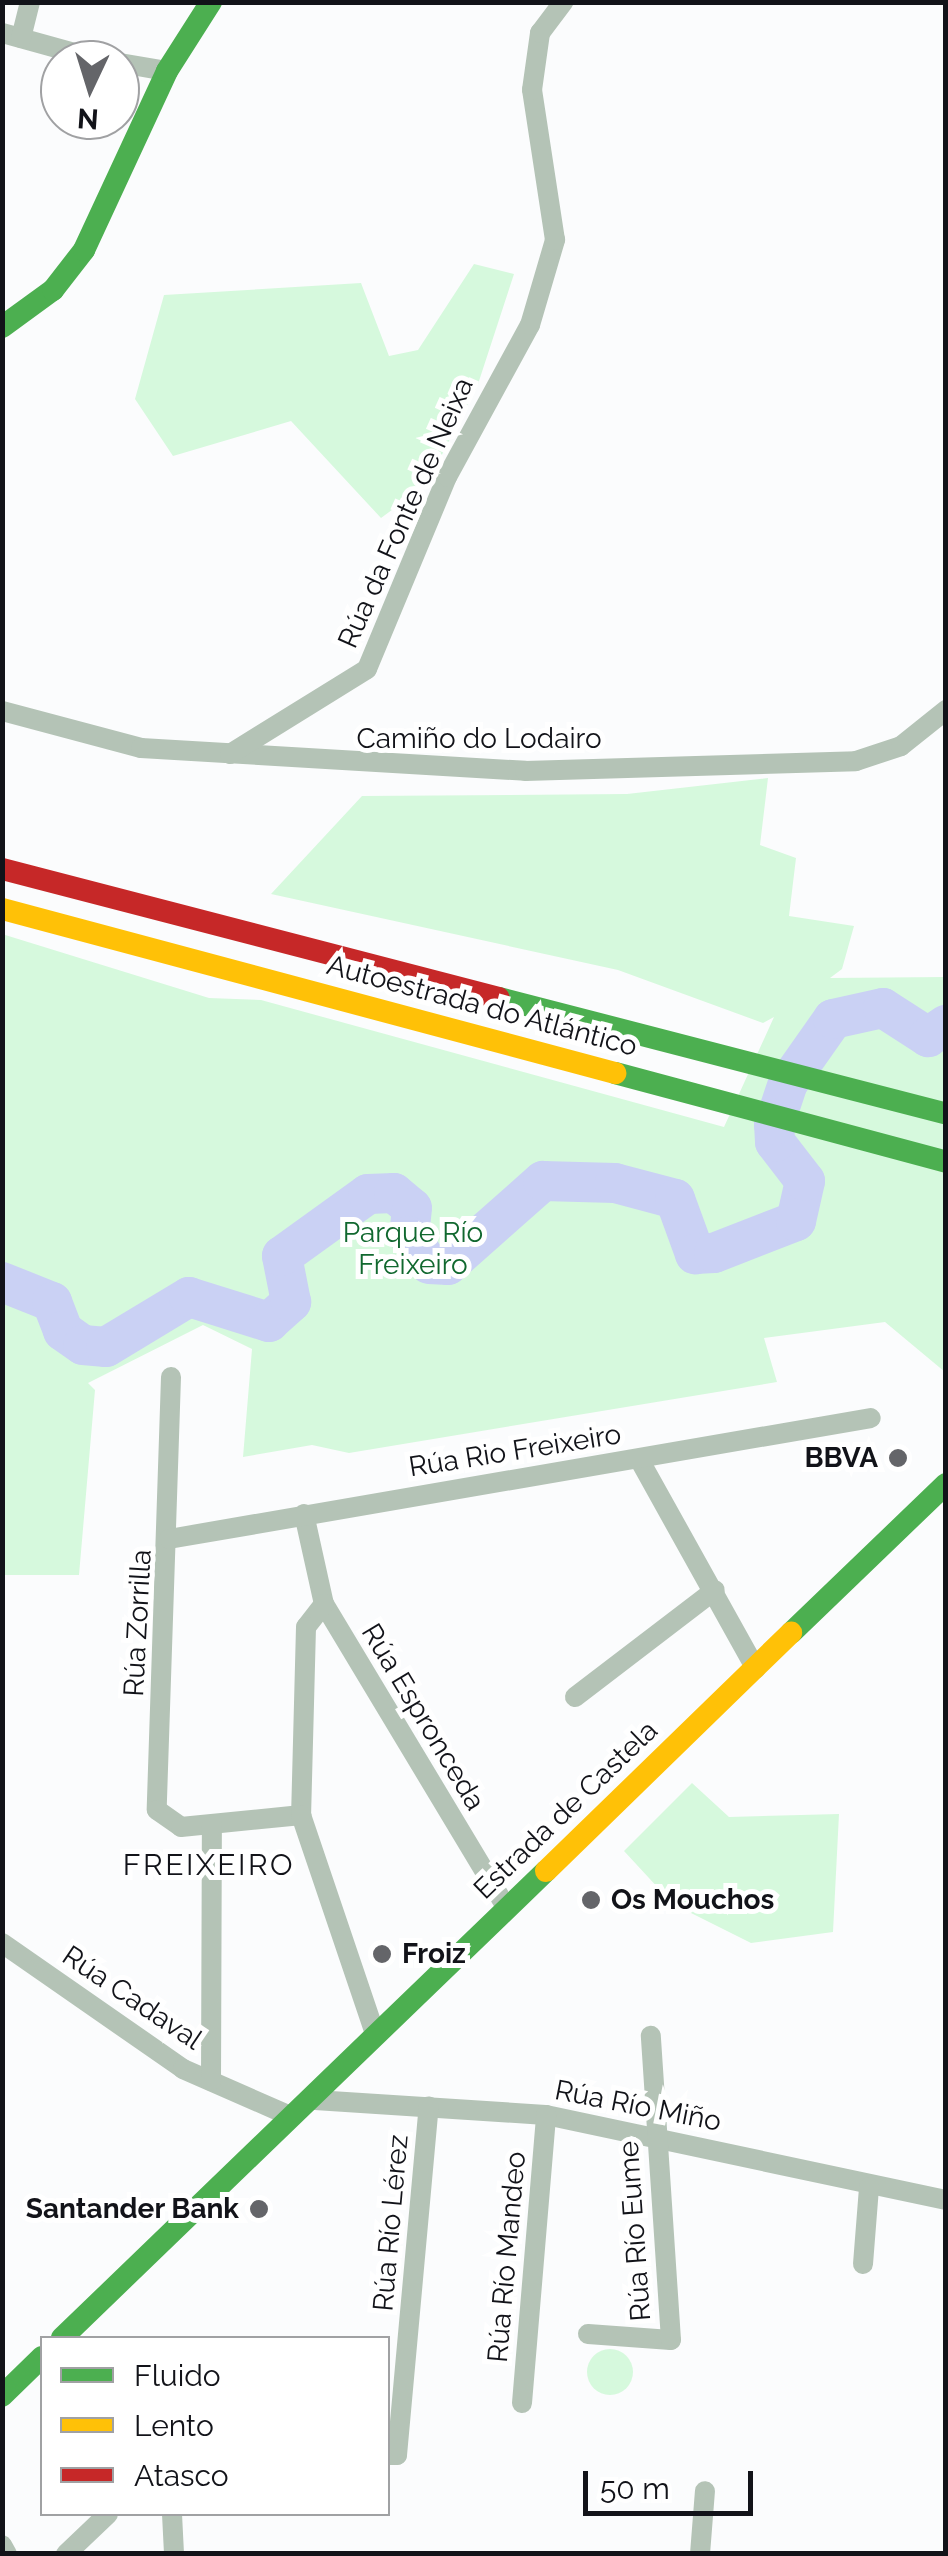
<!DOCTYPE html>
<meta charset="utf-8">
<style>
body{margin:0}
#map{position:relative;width:948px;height:2556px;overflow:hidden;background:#fbfcfd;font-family:Raleway,sans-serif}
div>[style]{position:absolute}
.green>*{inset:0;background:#d6f9dd}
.round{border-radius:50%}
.river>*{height:40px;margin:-20px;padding:0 20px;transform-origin:20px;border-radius:20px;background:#cad1f4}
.street>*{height:20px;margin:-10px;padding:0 10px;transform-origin:10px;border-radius:10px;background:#b4c3b6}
.fast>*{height:22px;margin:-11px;padding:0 11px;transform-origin:11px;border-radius:11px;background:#4caf50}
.slow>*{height:22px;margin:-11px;padding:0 11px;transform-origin:11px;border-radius:11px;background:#ffc107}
.jam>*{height:22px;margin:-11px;padding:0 11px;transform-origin:11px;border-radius:11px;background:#c62828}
.dots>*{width:28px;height:28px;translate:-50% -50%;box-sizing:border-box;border:5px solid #fff;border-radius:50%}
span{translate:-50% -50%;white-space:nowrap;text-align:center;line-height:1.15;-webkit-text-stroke:10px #fff;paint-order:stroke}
.street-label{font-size:28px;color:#121319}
.park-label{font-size:28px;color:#11682f}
.poi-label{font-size:28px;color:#121319;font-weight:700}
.right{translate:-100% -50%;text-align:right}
.left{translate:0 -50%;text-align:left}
.neighbourhood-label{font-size:30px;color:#121319;letter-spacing:2.5px}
.frame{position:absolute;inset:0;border:5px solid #121319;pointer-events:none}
.legend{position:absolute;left:40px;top:2336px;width:350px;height:180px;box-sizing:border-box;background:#fff;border:2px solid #a0a1a3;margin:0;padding:12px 18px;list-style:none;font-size:30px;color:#121319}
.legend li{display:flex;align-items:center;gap:20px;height:50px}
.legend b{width:50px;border:2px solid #a0a1a3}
.north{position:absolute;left:40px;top:40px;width:100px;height:100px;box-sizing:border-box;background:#fff;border:2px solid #a0a1a3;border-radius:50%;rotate:184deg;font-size:28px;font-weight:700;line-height:40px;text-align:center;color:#121319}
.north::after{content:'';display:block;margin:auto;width:35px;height:45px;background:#646569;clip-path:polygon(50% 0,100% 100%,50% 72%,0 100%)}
.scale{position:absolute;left:583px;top:2471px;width:170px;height:45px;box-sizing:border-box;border:5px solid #121319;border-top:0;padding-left:12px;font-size:30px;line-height:35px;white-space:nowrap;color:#121319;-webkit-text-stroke:8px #fff;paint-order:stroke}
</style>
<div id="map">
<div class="green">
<i style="clip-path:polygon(474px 264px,514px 274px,478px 384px,427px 484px,381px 518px,291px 421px,173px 456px,135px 399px,164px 295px,361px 283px,389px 356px,418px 350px)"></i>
<i style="clip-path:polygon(768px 778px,760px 845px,796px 858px,789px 916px,854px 926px,842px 969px,830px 978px,945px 977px,945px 1372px,885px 1322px,764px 1338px,777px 1382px,349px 1453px,312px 1445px,243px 1457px,252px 1349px,203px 1325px,88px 1383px,95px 1390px,79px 1575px,3px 1575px,2px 934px,209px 998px,261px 1000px,724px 1127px,774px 1017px,763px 1023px,618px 970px,271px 894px,362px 796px,627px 794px)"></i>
<i style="clip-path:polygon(692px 1783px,729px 1817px,839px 1814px,833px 1932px,751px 1943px,673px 1904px,624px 1851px)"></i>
<i class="round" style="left:587px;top:2349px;width:46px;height:46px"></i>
</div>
<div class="river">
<i style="left:2px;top:1282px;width:54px;rotate:21.8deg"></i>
<i style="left:52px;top:1302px;width:31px;rotate:69deg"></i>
<i style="left:63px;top:1331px;width:24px;rotate:35deg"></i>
<i style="left:83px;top:1345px;width:23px;rotate:5deg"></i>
<i style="left:106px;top:1347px;width:97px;rotate:-31.1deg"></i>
<i style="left:189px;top:1297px;width:84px;rotate:17.4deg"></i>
<i style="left:269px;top:1322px;width:30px;rotate:-42deg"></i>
<i style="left:291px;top:1302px;width:47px;rotate:-101.1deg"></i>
<i style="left:282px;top:1256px;width:106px;rotate:-35.8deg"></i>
<i style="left:368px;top:1194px;width:26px;rotate:-2deg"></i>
<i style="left:394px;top:1193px;width:23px;rotate:40deg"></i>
<i style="left:412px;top:1208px;width:28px;rotate:96deg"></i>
<i style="left:409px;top:1236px;width:34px;rotate:54deg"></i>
<i style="left:429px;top:1264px;width:19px;rotate:3deg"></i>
<i style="left:448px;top:1265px;width:127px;rotate:-41.5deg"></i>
<i style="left:543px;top:1181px;width:72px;rotate:1.6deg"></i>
<i style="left:615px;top:1183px;width:62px;rotate:14.9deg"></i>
<i style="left:675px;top:1199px;width:59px;rotate:70deg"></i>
<i style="left:695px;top:1254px;width:19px;rotate:-3deg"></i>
<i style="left:714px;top:1253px;width:88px;rotate:-21.3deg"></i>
<i style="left:796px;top:1221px;width:41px;rotate:-77.3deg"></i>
<i style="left:805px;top:1181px;width:49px;rotate:-127.6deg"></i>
<i style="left:775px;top:1142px;width:17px;rotate:-93deg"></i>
<i style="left:774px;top:1125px;width:44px;rotate:-71.6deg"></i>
<i style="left:788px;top:1083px;width:78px;rotate:-54.9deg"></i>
<i style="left:833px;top:1019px;width:51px;rotate:-12.4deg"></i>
<i style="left:883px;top:1008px;width:54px;rotate:32.8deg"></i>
<i style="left:928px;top:1037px;width:22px;rotate:-34deg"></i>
</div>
<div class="street">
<i style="left:2px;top:33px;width:102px;rotate:15.4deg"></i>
<i style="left:21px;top:38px;width:37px;rotate:-76deg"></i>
<i style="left:120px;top:63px;width:48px;rotate:9.7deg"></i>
<i style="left:2px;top:711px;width:144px;rotate:14.9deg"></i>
<i style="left:141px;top:748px;width:385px;rotate:3.4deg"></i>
<i style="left:525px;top:771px;width:331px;rotate:-1.7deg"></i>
<i style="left:856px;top:761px;width:47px;rotate:-18.4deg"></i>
<i style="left:901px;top:746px;width:58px;rotate:-38.7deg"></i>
<i style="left:230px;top:754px;width:161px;rotate:-31.8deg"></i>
<i style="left:367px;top:669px;width:208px;rotate:-67.4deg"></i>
<i style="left:447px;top:477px;width:173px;rotate:-61.4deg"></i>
<i style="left:530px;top:325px;width:89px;rotate:-73.6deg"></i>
<i style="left:555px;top:240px;width:152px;rotate:-98.7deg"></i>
<i style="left:532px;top:90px;width:58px;rotate:-82deg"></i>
<i style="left:540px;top:33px;width:39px;rotate:-53deg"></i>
<i style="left:171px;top:1377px;width:433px;rotate:91.9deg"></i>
<i style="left:157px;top:1810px;width:29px;rotate:35deg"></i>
<i style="left:181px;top:1827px;width:121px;rotate:-5.7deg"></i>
<i style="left:639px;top:1459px;width:240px;rotate:60.9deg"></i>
<i style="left:304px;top:1514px;width:92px;rotate:77.5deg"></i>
<i style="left:324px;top:1604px;width:356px;rotate:59deg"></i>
<i style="left:169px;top:1539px;width:712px;rotate:-9.78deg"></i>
<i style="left:324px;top:1604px;width:29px;rotate:128deg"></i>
<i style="left:306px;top:1627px;width:188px;rotate:91.5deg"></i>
<i style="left:301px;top:1815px;width:233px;rotate:71.3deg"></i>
<i style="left:575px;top:1697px;width:176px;rotate:-37.4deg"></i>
<i style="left:2px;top:1943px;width:221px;rotate:34.8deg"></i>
<i style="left:183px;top:2069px;width:117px;rotate:23.7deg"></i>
<i style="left:211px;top:2081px;width:256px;rotate:-89.8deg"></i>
<i style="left:315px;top:2100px;width:231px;rotate:3.7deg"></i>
<i style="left:546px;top:2115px;width:409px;rotate:12deg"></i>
<i style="left:863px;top:2264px;width:77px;rotate:-85.5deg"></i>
<i style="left:588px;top:2334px;width:83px;rotate:4.1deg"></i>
<i style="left:671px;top:2340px;width:305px;rotate:-93.8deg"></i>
<i style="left:522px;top:2403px;width:289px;rotate:-85.2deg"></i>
<i style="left:388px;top:2455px;width:9px"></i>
<i style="left:397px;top:2455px;width:350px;rotate:-84.8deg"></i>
<i style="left:172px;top:2514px;width:40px;rotate:87.1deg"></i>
<i style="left:2px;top:2545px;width:10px;rotate:61deg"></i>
<i style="left:66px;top:2554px;width:58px;rotate:-43.6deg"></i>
<i style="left:700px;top:2554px;width:63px;rotate:-85.5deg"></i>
</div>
<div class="fast">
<i style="left:2px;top:327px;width:63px;rotate:-36deg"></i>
<i style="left:53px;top:290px;width:51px;rotate:-52.2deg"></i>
<i style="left:84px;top:250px;width:197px;rotate:-65.1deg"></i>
<i style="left:167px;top:71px;width:82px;rotate:-57.5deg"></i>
<i style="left:499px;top:998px;width:462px;rotate:14.5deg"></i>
<i style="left:615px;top:1073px;width:343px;rotate:15deg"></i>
<i style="left:791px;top:1633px;width:215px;rotate:-43.9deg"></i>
<i style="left:62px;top:2338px;width:673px;rotate:-43.98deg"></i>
<i style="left:2px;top:2396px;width:56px;rotate:-44.3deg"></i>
</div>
<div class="slow">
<i style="left:2px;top:909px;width:635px;rotate:14.98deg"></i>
<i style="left:546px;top:1871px;width:342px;rotate:-44.2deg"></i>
</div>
<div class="jam">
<i style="left:2px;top:869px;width:513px;rotate:14.55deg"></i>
</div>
<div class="dots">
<i style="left:898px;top:1458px;background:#646569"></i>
<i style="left:591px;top:1900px;background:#646569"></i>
<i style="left:382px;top:1954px;background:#646569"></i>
<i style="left:259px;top:2209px;background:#646569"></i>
</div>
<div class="street-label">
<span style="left:406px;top:513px;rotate:-66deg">Rúa da Fonte de Neixa</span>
<span style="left:479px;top:739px">Camiño do Lodairo</span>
<span style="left:482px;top:1006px;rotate:15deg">Autoestrada do Atlántico</span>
<span style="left:515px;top:1451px;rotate:-9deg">Rúa Rio Freixeiro</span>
<span style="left:138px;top:1623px;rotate:-87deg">Rúa Zorrilla</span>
<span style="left:423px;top:1717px;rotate:59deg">Rúa Espronceda</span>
<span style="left:566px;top:1810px;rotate:-44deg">Estrada de Castela</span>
<span style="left:132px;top:1998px;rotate:34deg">Rúa Cadaval</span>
<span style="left:638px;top:2106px;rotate:11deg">Rúa Río Miño</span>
<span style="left:391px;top:2223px;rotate:-85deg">Rúa Río Lérez</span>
<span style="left:635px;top:2231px;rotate:-94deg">Rúa Río Eume</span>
<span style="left:507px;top:2257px;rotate:-85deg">Rúa Río Mandeo</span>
</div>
<div class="park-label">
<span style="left:413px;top:1249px">Parque Río<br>Freixeiro</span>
</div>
<div class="poi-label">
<span class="right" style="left:878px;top:1458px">BBVA</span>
<span class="left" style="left:611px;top:1900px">Os Mouchos</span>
<span class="left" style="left:402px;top:1954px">Froiz</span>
<span class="right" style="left:239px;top:2209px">Santander Bank</span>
</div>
<div class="neighbourhood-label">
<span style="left:209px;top:1865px">FREIXEIRO</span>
</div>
<div class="frame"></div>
<ul class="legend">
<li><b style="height:12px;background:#4caf50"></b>Fluido</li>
<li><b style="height:12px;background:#ffc107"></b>Lento</li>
<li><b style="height:12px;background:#c62828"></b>Atasco</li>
</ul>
<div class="north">N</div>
<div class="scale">50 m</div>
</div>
